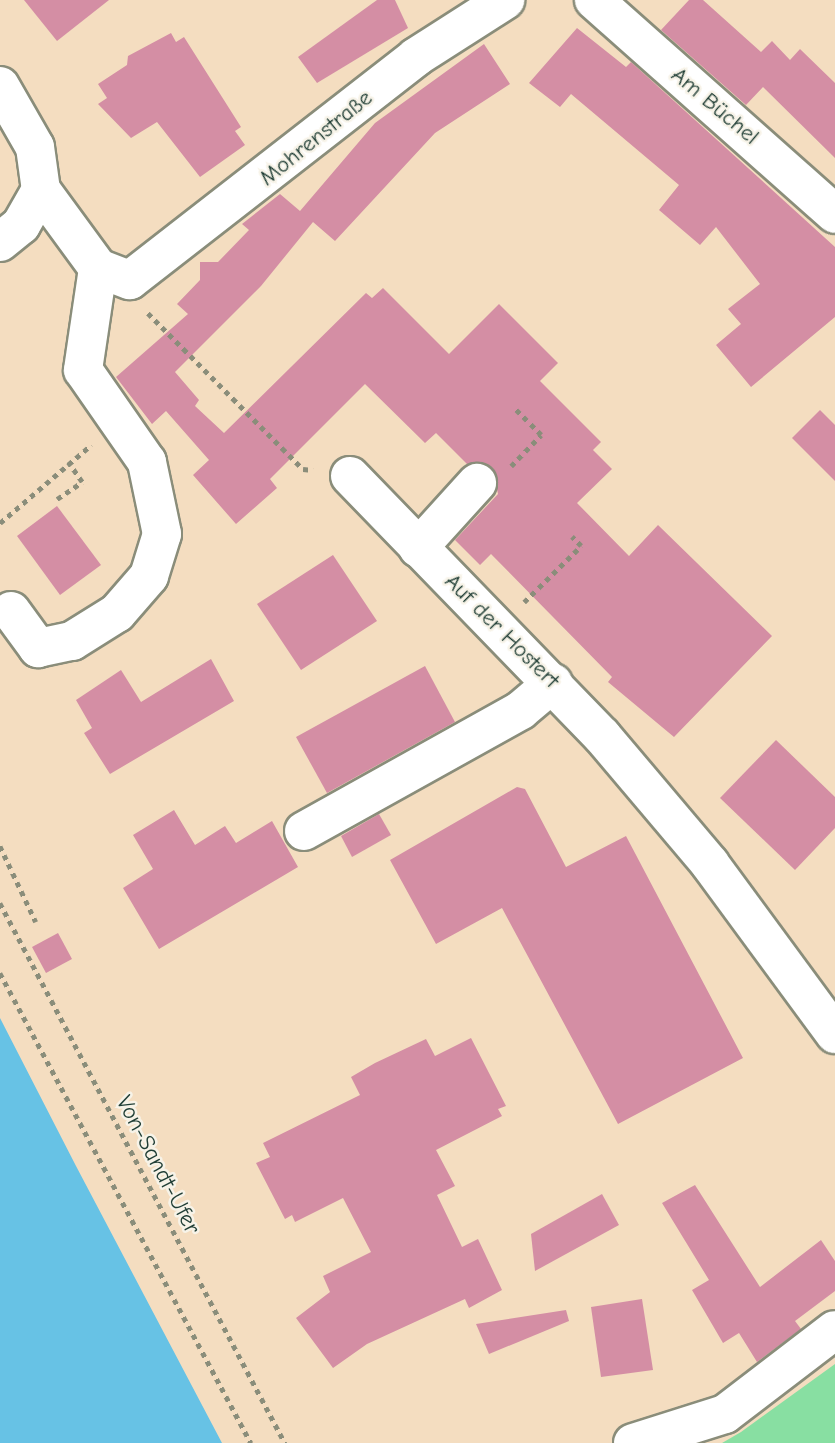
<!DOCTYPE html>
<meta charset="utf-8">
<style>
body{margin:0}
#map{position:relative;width:835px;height:1443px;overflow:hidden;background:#f4ddc0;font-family:"Comic Neue",sans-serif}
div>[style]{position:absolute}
.green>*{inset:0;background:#88dfa2}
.water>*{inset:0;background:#67c2e5}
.building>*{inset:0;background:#d48ea4}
.path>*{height:4.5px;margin-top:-2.25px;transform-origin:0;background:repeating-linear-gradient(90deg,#8a8d7a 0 5px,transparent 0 10px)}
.roads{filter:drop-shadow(2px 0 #8a8d7a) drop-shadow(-2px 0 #8a8d7a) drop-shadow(0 2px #8a8d7a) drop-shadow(0 -2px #8a8d7a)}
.minor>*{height:38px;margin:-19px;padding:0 19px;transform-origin:19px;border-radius:19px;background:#fff}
span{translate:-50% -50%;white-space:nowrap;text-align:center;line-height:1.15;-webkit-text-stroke:5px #f7f3e8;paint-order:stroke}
.street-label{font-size:23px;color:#1f3d34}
</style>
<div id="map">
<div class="green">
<i style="clip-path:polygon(835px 1364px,835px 1443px,722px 1443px,741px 1432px)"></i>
</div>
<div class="water">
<i style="clip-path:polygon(0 1018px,76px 1166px,222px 1443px,0 1443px)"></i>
</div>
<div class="building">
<i style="clip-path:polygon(24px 0,109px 0,57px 41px)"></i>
<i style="clip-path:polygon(377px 0,395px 0,408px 28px,317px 83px,298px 57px)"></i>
<i style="clip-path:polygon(689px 0,703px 0,761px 52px,772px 41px,790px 60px,800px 49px,835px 83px,835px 158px,763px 87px,746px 105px,661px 30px)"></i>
<i style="clip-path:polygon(577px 28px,626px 67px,631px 62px,835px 247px,835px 317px,751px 387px,716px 345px,741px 324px,728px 309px,760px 284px,716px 227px,700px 245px,659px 210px,679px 185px,571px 94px,560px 107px,529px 83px)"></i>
<i style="clip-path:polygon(171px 33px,176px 42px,184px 37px,241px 127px,235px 131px,245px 145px,200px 177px,157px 122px,131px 138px,98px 104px,107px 98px,98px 84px,127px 65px,128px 56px)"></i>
<i style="clip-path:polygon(484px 44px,510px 84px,435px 133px,335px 241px,313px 222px,261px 286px,175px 372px,199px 400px,195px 406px,224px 433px,366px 293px,372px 298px,383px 288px,449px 354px,499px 304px,558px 363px,540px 381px,601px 442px,593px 450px,612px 469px,577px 503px,629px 556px,658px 525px,772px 636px,674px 737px,608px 682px,612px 677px,491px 554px,480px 565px,455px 540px,498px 494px,492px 467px,467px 464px,436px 433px,425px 443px,365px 384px,270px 479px,277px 488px,236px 524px,193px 475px,209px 460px,166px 411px,152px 424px,116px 377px,188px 314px,177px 304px,200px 280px,200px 262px,218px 262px,249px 230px,242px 224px,280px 194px,300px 211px,375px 123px)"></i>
<i style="clip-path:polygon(820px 410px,835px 425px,835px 481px,792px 438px)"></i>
<i style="clip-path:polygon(57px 506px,101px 565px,60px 595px,17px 536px)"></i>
<i style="clip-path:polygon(333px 555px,377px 621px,301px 670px,257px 604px)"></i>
<i style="clip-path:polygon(211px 659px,234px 701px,110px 774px,84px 733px,92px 728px,76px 700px,121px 670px,141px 702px)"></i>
<i style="clip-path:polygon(425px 666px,455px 722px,327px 793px,296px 737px)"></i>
<i style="clip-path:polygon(776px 740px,835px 797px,835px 828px,795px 870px,720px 798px)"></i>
<i style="clip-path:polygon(517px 787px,525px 789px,566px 867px,626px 836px,743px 1058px,618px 1124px,502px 908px,436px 944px,390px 860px)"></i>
<i style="clip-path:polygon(174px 810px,195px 845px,225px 826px,236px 843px,272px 821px,298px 867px,159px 949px,123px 888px,153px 869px,133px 835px)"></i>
<i style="clip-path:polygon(379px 814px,391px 835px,352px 857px,341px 836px)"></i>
<i style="clip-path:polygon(58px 933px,72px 959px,46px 973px,32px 947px)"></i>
<i style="clip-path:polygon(471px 1038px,506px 1106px,498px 1109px,502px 1116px,436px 1150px,455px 1186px,437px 1195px,462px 1247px,478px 1239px,502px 1290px,469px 1308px,465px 1299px,367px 1344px,333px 1368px,296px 1318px,330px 1292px,323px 1276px,371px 1252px,343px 1198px,295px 1222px,292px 1215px,285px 1219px,256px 1163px,270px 1157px,263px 1143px,360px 1095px,351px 1077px,375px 1063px,426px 1039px,435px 1056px)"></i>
<i style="clip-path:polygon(695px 1185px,760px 1287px,821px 1240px,835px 1261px,835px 1291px,795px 1321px,801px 1329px,757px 1362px,739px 1333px,723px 1343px,692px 1290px,709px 1280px,662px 1203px)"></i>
<i style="clip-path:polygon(602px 1194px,619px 1225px,535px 1271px,531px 1234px)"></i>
<i style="clip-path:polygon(642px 1299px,653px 1370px,601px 1377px,591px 1307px)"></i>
<i style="clip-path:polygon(566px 1310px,569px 1321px,489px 1354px,476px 1324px)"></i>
</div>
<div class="path">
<i style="left:148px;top:313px;width:220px;rotate:45.2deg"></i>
<i style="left:303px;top:469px;width:10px;rotate:6deg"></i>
<i style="left:511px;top:466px;width:43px;rotate:-45.9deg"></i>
<i style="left:541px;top:435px;width:38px;rotate:-135deg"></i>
<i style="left:57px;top:499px;width:30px;rotate:-34deg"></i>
<i style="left:82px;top:482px;width:24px;rotate:-125deg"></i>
<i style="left:0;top:523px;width:120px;rotate:-40.6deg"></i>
<i style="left:524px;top:602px;width:80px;rotate:-44.5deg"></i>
<i style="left:581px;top:546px;width:13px;rotate:-135deg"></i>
<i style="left:0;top:846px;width:84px;rotate:64.7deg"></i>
<i style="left:0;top:903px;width:611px;rotate:62.18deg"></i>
<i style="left:0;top:973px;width:533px;rotate:61.9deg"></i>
</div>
<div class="roads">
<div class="minor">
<i style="left:594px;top:0;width:322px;rotate:41.6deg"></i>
<i style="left:0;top:86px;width:70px;rotate:60.2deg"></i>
<i style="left:35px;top:147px;width:43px;rotate:82.1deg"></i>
<i style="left:41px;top:190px;width:97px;rotate:53.8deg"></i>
<i style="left:98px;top:268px;width:34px;rotate:21deg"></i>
<i style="left:130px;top:280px;width:363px;rotate:-37.9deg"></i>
<i style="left:416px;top:57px;width:106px;rotate:-32.6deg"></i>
<i style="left:0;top:242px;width:27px;rotate:-39deg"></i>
<i style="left:21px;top:225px;width:40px;rotate:-60.3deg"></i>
<i style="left:350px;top:476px;width:362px;rotate:45.9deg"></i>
<i style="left:602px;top:736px;width:167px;rotate:49.8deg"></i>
<i style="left:710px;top:864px;width:211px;rotate:53.7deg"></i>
<i style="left:418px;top:548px;width:88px;rotate:-47.8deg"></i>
<i style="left:11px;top:611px;width:46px;rotate:53.9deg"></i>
<i style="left:38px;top:648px;width:35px;rotate:-12deg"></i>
<i style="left:72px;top:641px;width:53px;rotate:-31.9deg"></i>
<i style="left:117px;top:613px;width:49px;rotate:-49.1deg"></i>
<i style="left:149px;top:576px;width:44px;rotate:-72.8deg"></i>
<i style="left:162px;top:534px;width:74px;rotate:-101.8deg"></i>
<i style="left:147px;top:462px;width:112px;rotate:-124.8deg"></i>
<i style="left:83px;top:370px;width:103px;rotate:-81.6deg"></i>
<i style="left:304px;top:831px;width:248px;rotate:-29.1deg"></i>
<i style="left:521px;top:710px;width:42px;rotate:-40.2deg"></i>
<i style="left:633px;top:1443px;width:96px;rotate:-17.5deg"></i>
<i style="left:725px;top:1414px;width:138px;rotate:-37.4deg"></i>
</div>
</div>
<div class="street-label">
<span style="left:715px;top:106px;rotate:40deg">Am Büchel</span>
<span style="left:316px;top:138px;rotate:-39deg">Mohrenstraße</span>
<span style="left:502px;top:631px;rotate:45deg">Auf der Hostert</span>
<span style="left:158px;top:1165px;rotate:62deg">Von-Sandt-Ufer</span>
</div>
</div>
